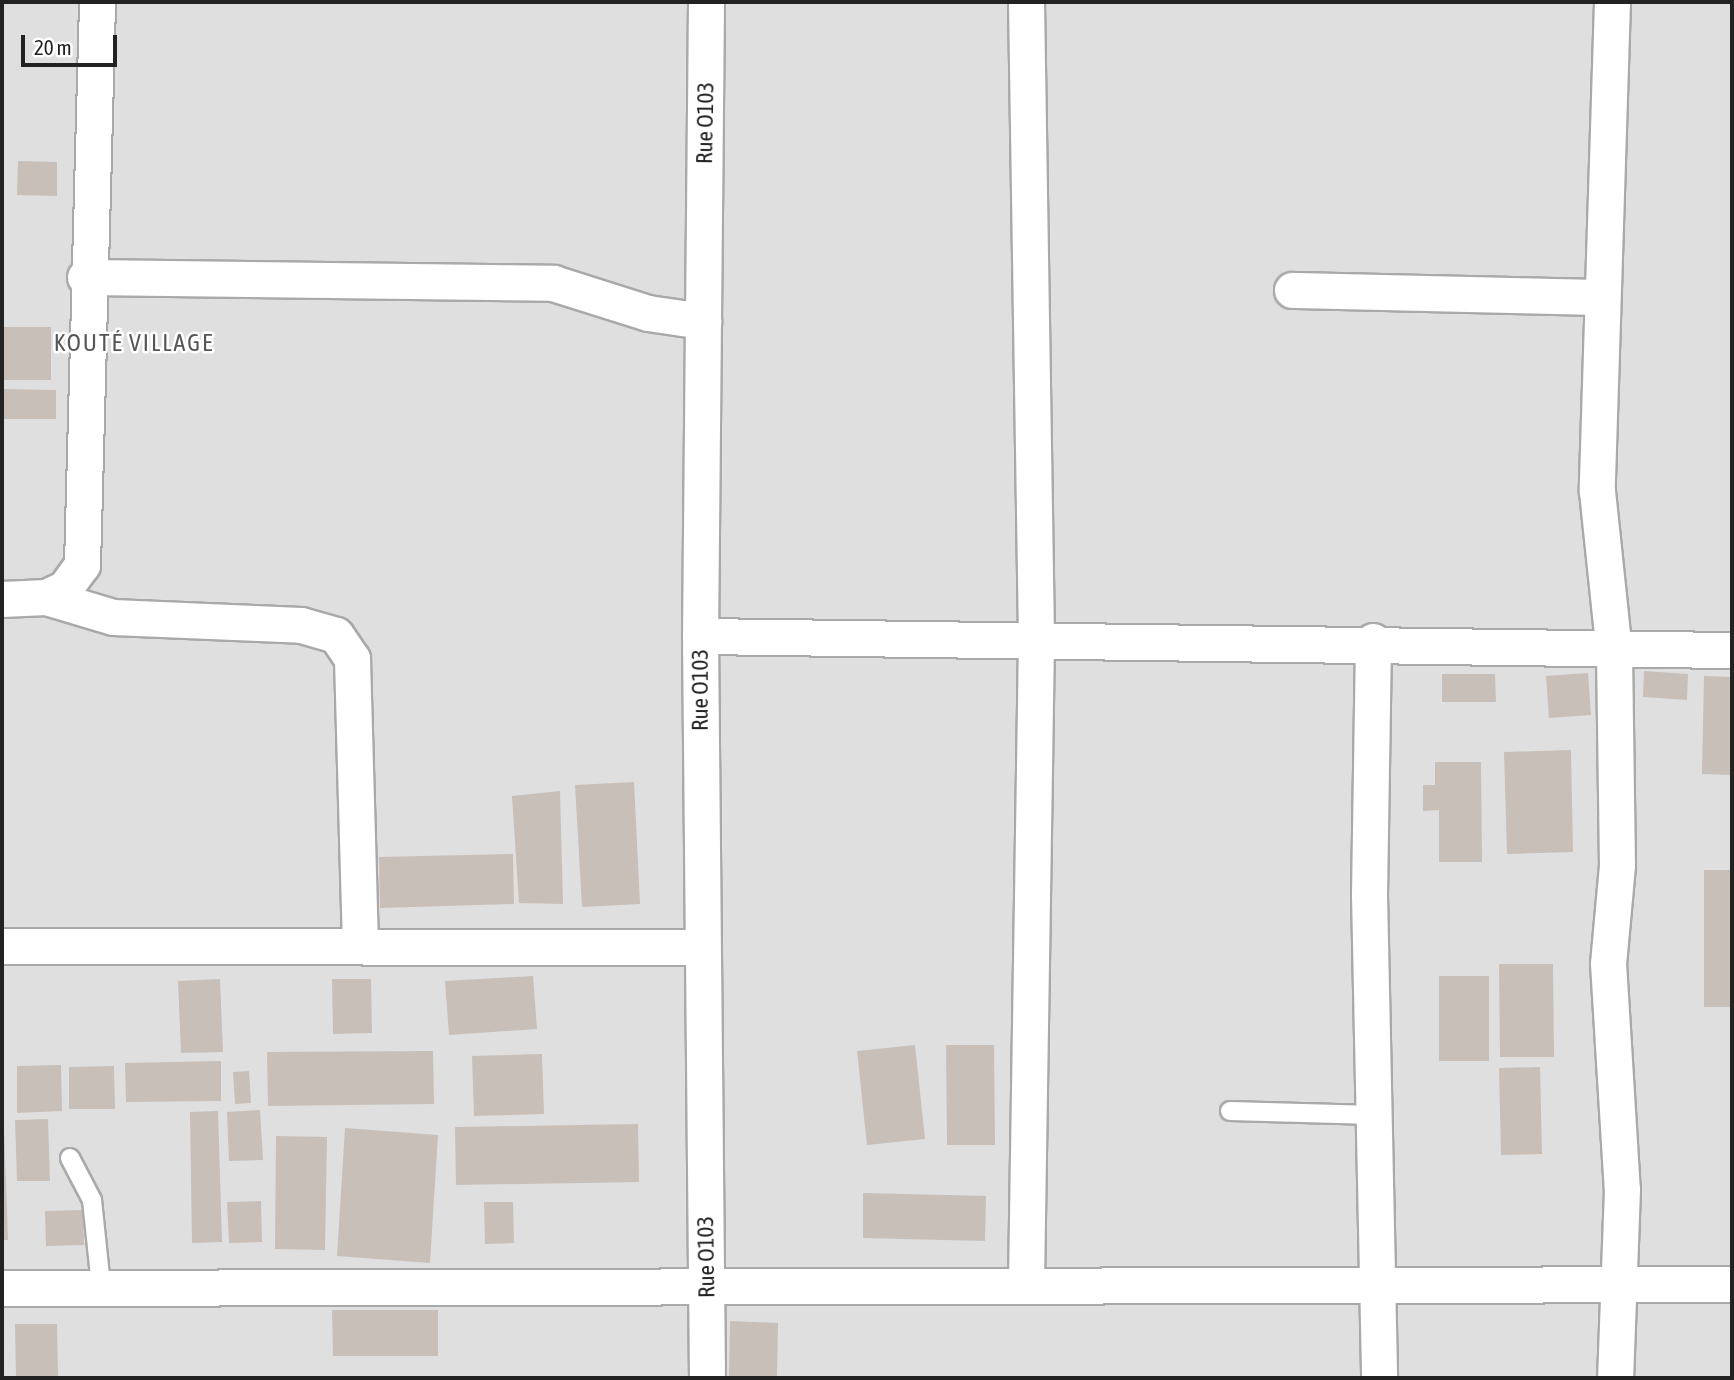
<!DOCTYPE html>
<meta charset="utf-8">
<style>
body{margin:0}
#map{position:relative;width:1734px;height:1380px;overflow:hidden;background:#f2efe9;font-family:"Asap Condensed",sans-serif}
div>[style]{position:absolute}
.residential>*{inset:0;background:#e0dfdf}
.building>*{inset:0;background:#c7bfb8}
.roads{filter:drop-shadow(2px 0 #a9a9a9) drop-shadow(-2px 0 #a9a9a9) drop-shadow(0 2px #a9a9a9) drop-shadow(0 -2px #a9a9a9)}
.service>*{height:18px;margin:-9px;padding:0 9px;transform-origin:9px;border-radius:9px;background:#fff}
.minor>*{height:35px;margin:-17.5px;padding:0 17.5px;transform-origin:17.5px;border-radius:17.5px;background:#fff}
span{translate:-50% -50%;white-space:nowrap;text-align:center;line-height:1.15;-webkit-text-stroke:5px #fff;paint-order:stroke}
.street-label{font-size:23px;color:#222}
.neighbourhood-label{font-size:24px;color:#555;letter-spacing:2px}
.frame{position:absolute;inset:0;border:4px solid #222;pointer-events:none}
.scale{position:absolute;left:21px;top:35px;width:96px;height:32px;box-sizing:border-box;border:4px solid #222;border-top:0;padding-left:9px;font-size:21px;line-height:24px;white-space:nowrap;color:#222;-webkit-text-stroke:5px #fff;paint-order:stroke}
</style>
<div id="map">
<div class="residential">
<i style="clip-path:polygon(2px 2px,1732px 2px,1732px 1378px,2px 1378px)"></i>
</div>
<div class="building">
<i style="clip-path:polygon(18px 161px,57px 162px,57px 196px,17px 195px)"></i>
<i style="clip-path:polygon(2px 327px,51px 327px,51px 380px,2px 380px)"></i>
<i style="clip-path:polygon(2px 389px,56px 390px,56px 419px,2px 419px)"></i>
<i style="clip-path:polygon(1644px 671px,1688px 674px,1687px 700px,1643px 697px)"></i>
<i style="clip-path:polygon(1588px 673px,1591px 715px,1549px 718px,1546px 676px)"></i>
<i style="clip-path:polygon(1442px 674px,1495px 674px,1496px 702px,1442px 702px)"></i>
<i style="clip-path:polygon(1704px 676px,1732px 677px,1732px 775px,1702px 774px)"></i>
<i style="clip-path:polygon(1571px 750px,1573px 852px,1507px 854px,1504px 752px)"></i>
<i style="clip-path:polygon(1435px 762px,1481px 762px,1482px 862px,1439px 862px,1439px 810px,1423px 811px,1423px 785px,1435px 785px)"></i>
<i style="clip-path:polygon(634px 782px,640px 904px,582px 907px,575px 785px)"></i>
<i style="clip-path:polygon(560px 791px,563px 904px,519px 903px,512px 796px)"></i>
<i style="clip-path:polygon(513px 854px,514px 904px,380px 908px,379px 857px)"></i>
<i style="clip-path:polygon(1704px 870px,1732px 870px,1732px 1007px,1704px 1007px)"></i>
<i style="clip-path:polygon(1499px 964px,1553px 964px,1554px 1057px,1500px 1057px)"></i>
<i style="clip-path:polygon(533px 976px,537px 1029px,449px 1035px,445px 981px)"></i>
<i style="clip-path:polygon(1439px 976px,1489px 976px,1489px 1061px,1439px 1061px)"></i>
<i style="clip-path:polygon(220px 979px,223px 1052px,181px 1053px,178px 981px)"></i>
<i style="clip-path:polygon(332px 979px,371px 979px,372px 1033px,333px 1034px)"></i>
<i style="clip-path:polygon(915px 1045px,925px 1139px,867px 1145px,857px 1051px)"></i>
<i style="clip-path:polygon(946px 1045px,994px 1045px,995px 1145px,947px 1145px)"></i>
<i style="clip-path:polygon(433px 1051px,434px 1104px,268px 1106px,267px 1052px)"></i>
<i style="clip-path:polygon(542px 1054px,544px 1114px,474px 1116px,472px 1056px)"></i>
<i style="clip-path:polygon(221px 1061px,221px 1101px,126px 1102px,125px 1063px)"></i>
<i style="clip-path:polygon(61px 1065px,62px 1111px,17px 1113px,17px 1066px)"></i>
<i style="clip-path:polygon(114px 1066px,115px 1109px,69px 1109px,69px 1067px)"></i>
<i style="clip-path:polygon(1540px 1067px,1542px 1154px,1501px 1155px,1499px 1068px)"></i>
<i style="clip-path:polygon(2px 1071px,8px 1240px,2px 1240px)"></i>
<i style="clip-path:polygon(249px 1071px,251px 1103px,235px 1104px,233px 1072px)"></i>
<i style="clip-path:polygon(260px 1110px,263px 1160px,229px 1161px,227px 1112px)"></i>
<i style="clip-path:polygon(218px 1111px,222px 1242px,192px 1243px,190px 1112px)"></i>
<i style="clip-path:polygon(48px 1119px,50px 1181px,17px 1181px,15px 1120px)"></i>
<i style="clip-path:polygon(638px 1124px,639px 1182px,456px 1185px,455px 1127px)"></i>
<i style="clip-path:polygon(345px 1128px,438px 1135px,430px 1263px,337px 1256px)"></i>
<i style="clip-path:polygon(276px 1136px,327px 1137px,325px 1250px,275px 1249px)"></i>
<i style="clip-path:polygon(863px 1193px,986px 1196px,985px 1241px,863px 1238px)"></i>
<i style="clip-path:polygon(261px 1201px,262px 1242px,229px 1243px,227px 1202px)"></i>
<i style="clip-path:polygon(484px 1202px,513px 1202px,514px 1243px,485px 1244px)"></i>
<i style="clip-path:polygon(83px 1210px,84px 1245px,46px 1246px,45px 1211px)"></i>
<i style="clip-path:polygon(332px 1310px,438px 1310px,438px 1356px,333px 1356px)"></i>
<i style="clip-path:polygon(730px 1321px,778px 1323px,777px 1378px,729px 1378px)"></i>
<i style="clip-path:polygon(15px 1324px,57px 1324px,58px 1378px,16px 1378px)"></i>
</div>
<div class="roads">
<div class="service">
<i style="left:1230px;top:1111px;width:144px;rotate:1.6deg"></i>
<i style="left:70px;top:1158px;width:47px;rotate:62.4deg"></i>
<i style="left:92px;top:1200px;width:86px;rotate:84deg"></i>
</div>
<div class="minor">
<i style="left:706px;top:2px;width:634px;rotate:90.54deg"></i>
<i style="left:700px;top:636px;width:742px;rotate:89.46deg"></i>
<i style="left:1612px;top:2px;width:489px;rotate:91.8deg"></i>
<i style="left:1597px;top:491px;width:162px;rotate:84deg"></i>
<i style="left:1614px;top:652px;width:213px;rotate:89.2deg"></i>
<i style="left:1617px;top:865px;width:98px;rotate:95.2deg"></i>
<i style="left:1608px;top:963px;width:226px;rotate:86.5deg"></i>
<i style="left:1622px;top:1189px;width:189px;rotate:92.1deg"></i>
<i style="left:85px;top:277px;width:468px;rotate:0.7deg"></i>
<i style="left:553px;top:283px;width:100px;rotate:17.5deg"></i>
<i style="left:648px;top:313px;width:56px;rotate:8.3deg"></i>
<i style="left:1292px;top:290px;width:310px;rotate:1.3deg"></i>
<i style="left:46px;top:597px;width:70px;rotate:16.6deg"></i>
<i style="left:113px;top:617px;width:188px;rotate:2.4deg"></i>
<i style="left:301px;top:625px;width:36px;rotate:16deg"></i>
<i style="left:336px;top:635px;width:29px;rotate:56deg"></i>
<i style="left:352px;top:659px;width:287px;rotate:88.4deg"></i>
<i style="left:2px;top:599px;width:44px;rotate:-2.6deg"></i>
<i style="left:46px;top:597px;width:21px;rotate:-25deg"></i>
<i style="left:65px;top:588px;width:29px;rotate:-54deg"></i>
<i style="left:82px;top:565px;width:563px;rotate:-88.47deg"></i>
<i style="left:700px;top:636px;width:1032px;rotate:0.78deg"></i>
<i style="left:1373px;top:641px;width:253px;rotate:90.9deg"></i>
<i style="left:1369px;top:894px;width:484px;rotate:88.8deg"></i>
<i style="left:2px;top:946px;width:699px;rotate:0.08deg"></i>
<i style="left:1026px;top:1283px;width:645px;rotate:-89.11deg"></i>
<i style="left:1036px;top:638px;width:636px;rotate:-90.9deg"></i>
<i style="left:2px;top:1288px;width:1730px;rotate:-0.13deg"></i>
</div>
</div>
<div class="street-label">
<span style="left:705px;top:123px;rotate:-89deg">Rue O103</span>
<span style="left:700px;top:690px;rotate:-90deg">Rue O103</span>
<span style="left:706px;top:1257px;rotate:-91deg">Rue O103</span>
</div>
<div class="neighbourhood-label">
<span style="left:134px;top:343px">KOUTÉ VILLAGE</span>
</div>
<div class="frame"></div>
<div class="scale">20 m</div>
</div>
